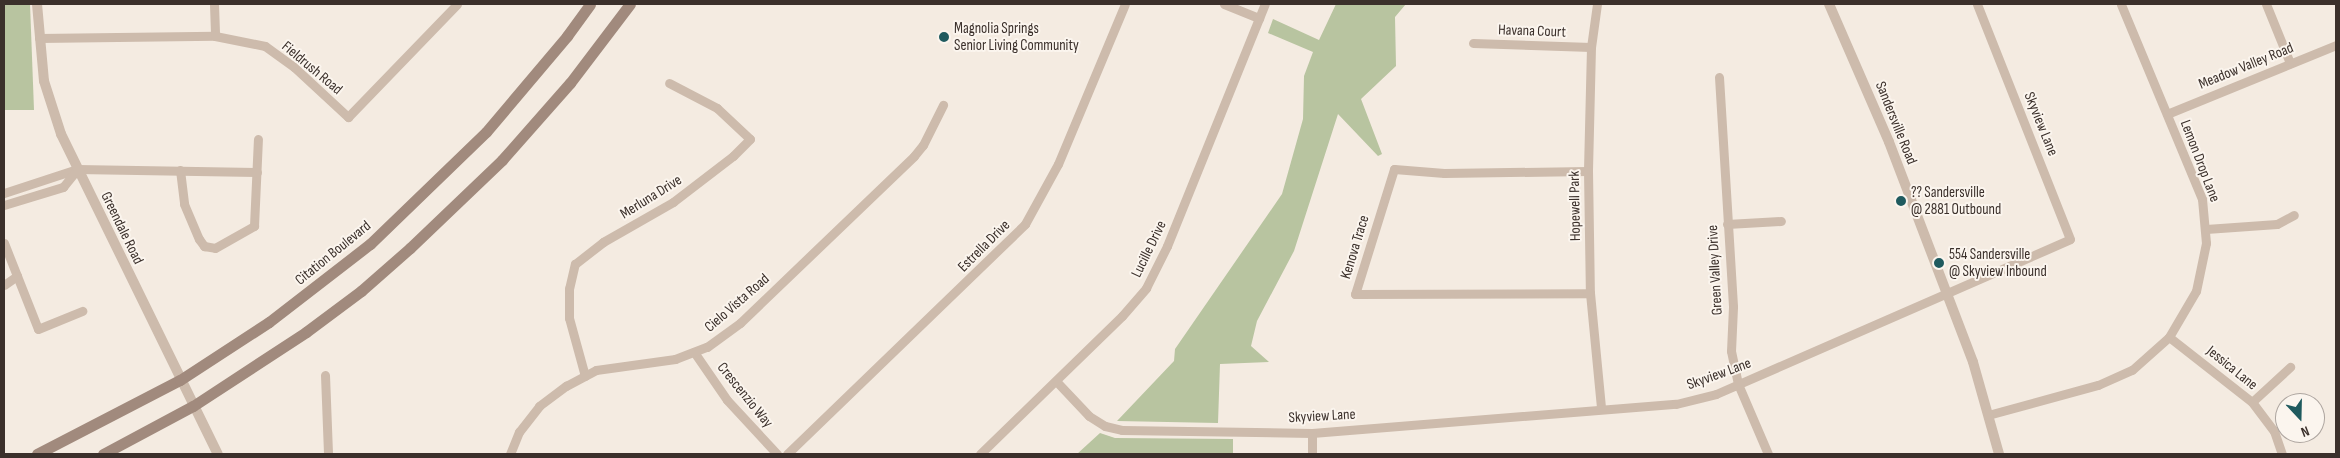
<!DOCTYPE html>
<style>
body{margin:0}
#map{position:relative;width:2340px;height:458px;overflow:hidden;background:#f4ebe1;font-family:"Sofia Sans Condensed",sans-serif}
div>[style]{position:absolute}
.green>*{inset:0;background:#b8c4a0}
.minor>*{height:9px;margin:-4.5px;padding:0 4.5px;transform-origin:4.5px;border-radius:4.5px;background:#cdbbac}
.tertiary>*{height:10px;margin:-5px;padding:0 5px;transform-origin:5px;border-radius:5px;background:#cdbbac}
.secondary>*{height:11px;margin:-5.5px;padding:0 5.5px;transform-origin:5.5px;border-radius:5.5px;background:#a18a7d}
.dots>*{width:14px;height:14px;translate:-50% -50%;box-sizing:border-box;border:2px solid #fbf5ee;border-radius:50%}
span{translate:-50% -50%;white-space:nowrap;text-align:center;line-height:1.15;-webkit-text-stroke:4px #fbf5ee;paint-order:stroke}
.poi-label{font-size:15px;color:#3b302b}
.left{translate:0 -50%;text-align:left}
.street-label{font-size:15px;color:#3b302b}
.frame{position:absolute;inset:0;border:5px solid #3b302b;pointer-events:none}
.north{position:absolute;left:2275px;top:393px;width:50px;height:50px;box-sizing:border-box;background:#fbf5ee;border:1px solid #aea6a0;border-radius:50%;rotate:159deg;font-size:14px;font-weight:700;line-height:20px;text-align:center;color:#3b302b}
.north::after{content:'';display:block;margin:auto;width:18px;height:22px;background:#1f5a5e;clip-path:polygon(50% 0,100% 100%,50% 72%,0 100%)}
</style>
<div id="map">
<div class="green">
<i style="clip-path:polygon(4px 4px,30px 4px,34px 110px,4px 110px)"></i>
<i style="clip-path:polygon(1336px 4px,1406px 4px,1395px 17px,1396px 66px,1361px 99px,1382px 154px,1378px 156px,1338px 114px,1294px 251px,1257px 321px,1251px 346px,1269px 362px,1220px 364px,1218px 423px,1117px 421px,1174px 361px,1175px 349px,1282px 194px,1303px 119px,1304px 76px,1313px 52px,1268px 33px,1273px 19px,1319px 40px)"></i>
<i style="clip-path:polygon(1100px 433px,1115px 438px,1233px 439px,1233px 454px,1077px 454px)"></i>
</div>
<div class="minor">
<i style="left:214px;top:4px;width:32px;rotate:88deg"></i>
<i style="left:1224px;top:4px;width:38px;rotate:22deg"></i>
<i style="left:1597px;top:4px;width:43px;rotate:97.9deg"></i>
<i style="left:1591px;top:47px;width:124px;rotate:91.4deg"></i>
<i style="left:1588px;top:171px;width:122px;rotate:89.1deg"></i>
<i style="left:1590px;top:293px;width:116px;rotate:84.5deg"></i>
<i style="left:2266px;top:4px;width:64px;rotate:67.9deg"></i>
<i style="left:39px;top:38px;width:176px;rotate:-0.7deg"></i>
<i style="left:215px;top:36px;width:51px;rotate:11.3deg"></i>
<i style="left:265px;top:46px;width:36px;rotate:36deg"></i>
<i style="left:294px;top:67px;width:74px;rotate:42.8deg"></i>
<i style="left:348px;top:117px;width:157px;rotate:-46deg"></i>
<i style="left:1473px;top:43px;width:118px;rotate:1.9deg"></i>
<i style="left:1719px;top:77px;width:230px;rotate:86.5deg"></i>
<i style="left:1733px;top:307px;width:44px;rotate:92.6deg"></i>
<i style="left:1731px;top:351px;width:34px;rotate:78deg"></i>
<i style="left:1738px;top:384px;width:76px;rotate:66.8deg"></i>
<i style="left:2167px;top:114px;width:183px;rotate:-22.2deg"></i>
<i style="left:180px;top:170px;width:34px;rotate:83deg"></i>
<i style="left:184px;top:204px;width:38px;rotate:67deg"></i>
<i style="left:199px;top:239px;width:9px;rotate:54deg"></i>
<i style="left:204px;top:246px;width:11px;rotate:10deg"></i>
<i style="left:215px;top:248px;width:45px;rotate:-29.4deg"></i>
<i style="left:254px;top:226px;width:87px;rotate:-87.4deg"></i>
<i style="left:1588px;top:171px;width:144px;rotate:179.2deg"></i>
<i style="left:1444px;top:173px;width:50px;rotate:-175.4deg"></i>
<i style="left:1394px;top:169px;width:131px;rotate:107.3deg"></i>
<i style="left:1355px;top:294px;width:235px;rotate:-0.2deg"></i>
<i style="left:4px;top:193px;width:77px;rotate:-18.2deg"></i>
<i style="left:77px;top:169px;width:180px;rotate:1deg"></i>
<i style="left:4px;top:205px;width:62px;rotate:-17deg"></i>
<i style="left:63px;top:187px;width:22px;rotate:-51deg"></i>
<i style="left:1727px;top:224px;width:54px;rotate:-3.2deg"></i>
<i style="left:2206px;top:229px;width:71px;rotate:-4deg"></i>
<i style="left:2277px;top:224px;width:19px;rotate:-28deg"></i>
<i style="left:4px;top:243px;width:92px;rotate:68.4deg"></i>
<i style="left:38px;top:329px;width:48px;rotate:-22.2deg"></i>
<i style="left:4px;top:285px;width:16px;rotate:-35deg"></i>
<i style="left:2169px;top:337px;width:105px;rotate:38.1deg"></i>
<i style="left:2252px;top:402px;width:36px;rotate:53deg"></i>
<i style="left:2274px;top:431px;width:24px;rotate:71deg"></i>
<i style="left:694px;top:352px;width:58px;rotate:55.5deg"></i>
<i style="left:727px;top:400px;width:74px;rotate:47.2deg"></i>
<i style="left:325px;top:375px;width:79px;rotate:87.8deg"></i>
<i style="left:585px;top:376px;width:60px;rotate:-105.4deg"></i>
<i style="left:569px;top:318px;width:29px;rotate:-90deg"></i>
<i style="left:569px;top:289px;width:26px;rotate:-77deg"></i>
<i style="left:575px;top:264px;width:36px;rotate:-38deg"></i>
<i style="left:603px;top:242px;width:81px;rotate:-29.7deg"></i>
<i style="left:673px;top:202px;width:76px;rotate:-37.5deg"></i>
<i style="left:733px;top:156px;width:24px;rotate:-45deg"></i>
<i style="left:750px;top:139px;width:45px;rotate:-136.8deg"></i>
<i style="left:717px;top:108px;width:54px;rotate:-152.5deg"></i>
<i style="left:1056px;top:381px;width:48px;rotate:46.7deg"></i>
<i style="left:1089px;top:416px;width:19px;rotate:32deg"></i>
<i style="left:1105px;top:426px;width:17px;rotate:13deg"></i>
<i style="left:1122px;top:430px;width:190px;rotate:0.9deg"></i>
<i style="left:1312px;top:433px;width:365px;rotate:-4.6deg"></i>
<i style="left:1676px;top:404px;width:41px;rotate:-14deg"></i>
<i style="left:1716px;top:394px;width:386px;rotate:-23.6deg"></i>
<i style="left:2070px;top:239px;width:253px;rotate:-111.6deg"></i>
<i style="left:2252px;top:402px;width:52px;rotate:-42.6deg"></i>
<i style="left:1988px;top:415px;width:114px;rotate:-15.3deg"></i>
<i style="left:2098px;top:385px;width:37px;rotate:-24deg"></i>
<i style="left:2132px;top:370px;width:50px;rotate:-41.7deg"></i>
<i style="left:2169px;top:337px;width:53px;rotate:-59.6deg"></i>
<i style="left:2196px;top:291px;width:49px;rotate:-78.2deg"></i>
<i style="left:2206px;top:243px;width:44px;rotate:-95.2deg"></i>
<i style="left:2202px;top:199px;width:211px;rotate:-112.6deg"></i>
<i style="left:1312px;top:433px;width:21px;rotate:90deg"></i>
<i style="left:510px;top:454px;width:24px;rotate:-68deg"></i>
<i style="left:519px;top:432px;width:33px;rotate:-52deg"></i>
<i style="left:539px;top:406px;width:34px;rotate:-37deg"></i>
<i style="left:566px;top:386px;width:34px;rotate:-28deg"></i>
<i style="left:596px;top:370px;width:80px;rotate:-7.9deg"></i>
<i style="left:675px;top:359px;width:34px;rotate:-21deg"></i>
<i style="left:707px;top:347px;width:41px;rotate:-36deg"></i>
<i style="left:740px;top:323px;width:241px;rotate:-43.8deg"></i>
<i style="left:914px;top:156px;width:14px;rotate:-51deg"></i>
<i style="left:923px;top:145px;width:45px;rotate:-63.4deg"></i>
<i style="left:787px;top:454px;width:331px;rotate:-44deg"></i>
<i style="left:1025px;top:224px;width:68px;rotate:-61.2deg"></i>
<i style="left:1058px;top:164px;width:173px;rotate:-67.3deg"></i>
<i style="left:980px;top:454px;width:198px;rotate:-44.2deg"></i>
<i style="left:1122px;top:316px;width:37px;rotate:-49deg"></i>
<i style="left:1146px;top:288px;width:47px;rotate:-63.4deg"></i>
<i style="left:1167px;top:246px;width:261px;rotate:-68deg"></i>
</div>
<div class="tertiary">
<i style="left:37px;top:4px;width:77px;rotate:84.8deg"></i>
<i style="left:44px;top:81px;width:56px;rotate:72.2deg"></i>
<i style="left:61px;top:134px;width:356px;rotate:63.9deg"></i>
<i style="left:1829px;top:4px;width:150px;rotate:66.5deg"></i>
<i style="left:1889px;top:142px;width:235px;rotate:69.1deg"></i>
<i style="left:1973px;top:362px;width:96px;rotate:74.2deg"></i>
</div>
<div class="secondary">
<i style="left:37px;top:454px;width:161px;rotate:-27.4deg"></i>
<i style="left:180px;top:380px;width:106px;rotate:-33.1deg"></i>
<i style="left:269px;top:322px;width:128px;rotate:-37.7deg"></i>
<i style="left:370px;top:244px;width:161px;rotate:-44deg"></i>
<i style="left:486px;top:132px;width:126px;rotate:-49.8deg"></i>
<i style="left:567px;top:36px;width:39px;rotate:-54deg"></i>
<i style="left:103px;top:454px;width:102px;rotate:-28.1deg"></i>
<i style="left:193px;top:406px;width:135px;rotate:-33.2deg"></i>
<i style="left:306px;top:332px;width:69px;rotate:-36.7deg"></i>
<i style="left:361px;top:291px;width:65px;rotate:-41.3deg"></i>
<i style="left:410px;top:248px;width:127px;rotate:-43.7deg"></i>
<i style="left:502px;top:160px;width:103px;rotate:-48.6deg"></i>
<i style="left:570px;top:83px;width:99px;rotate:-52.8deg"></i>
</div>
<div class="dots">
<i style="left:944px;top:37px;background:#1f5a5e"></i>
<i style="left:1901px;top:201px;background:#1f5a5e"></i>
<i style="left:1939px;top:263px;background:#1f5a5e"></i>
</div>
<div class="poi-label">
<span class="left" style="left:954px;top:37px">Magnolia Springs<br>Senior Living Community</span>
<span class="left" style="left:1911px;top:201px">?? Sandersville<br>@ 2881 Outbound</span>
<span class="left" style="left:1949px;top:263px">554 Sandersville<br>@ Skyview Inbound</span>
</div>
<div class="street-label">
<span style="left:1532px;top:31px;rotate:2deg">Havana Court</span>
<span style="left:2246px;top:66px;rotate:-22deg">Meadow Valley Road</span>
<span style="left:312px;top:68px;rotate:40deg">Fieldrush Road</span>
<span style="left:1896px;top:123px;rotate:68deg">Sandersville Road</span>
<span style="left:2041px;top:124px;rotate:68deg">Skyview Lane</span>
<span style="left:2200px;top:161px;rotate:69deg">Lemon Drop Lane</span>
<span style="left:651px;top:197px;rotate:-32deg">Merluna Drive</span>
<span style="left:1575px;top:206px;rotate:-91deg">Hopewell Park</span>
<span style="left:122px;top:228px;rotate:64deg">Greendale Road</span>
<span style="left:984px;top:246px;rotate:-45deg">Estrella Drive</span>
<span style="left:1355px;top:247px;rotate:-73deg">Kenova Trace</span>
<span style="left:1149px;top:249px;rotate:-64deg">Lucille Drive</span>
<span style="left:333px;top:253px;rotate:-39deg">Citation Boulevard</span>
<span style="left:1715px;top:270px;rotate:-93deg">Green Valley Drive</span>
<span style="left:737px;top:303px;rotate:-41deg">Cielo Vista Road</span>
<span style="left:2232px;top:368px;rotate:39deg">Jessica Lane</span>
<span style="left:1719px;top:374px;rotate:-20deg">Skyview Lane</span>
<span style="left:745px;top:395px;rotate:51deg">Crescenzio Way</span>
<span style="left:1322px;top:416px;rotate:-3deg">Skyview Lane</span>
</div>
<div class="frame"></div>
<div class="north">N</div>
</div>
